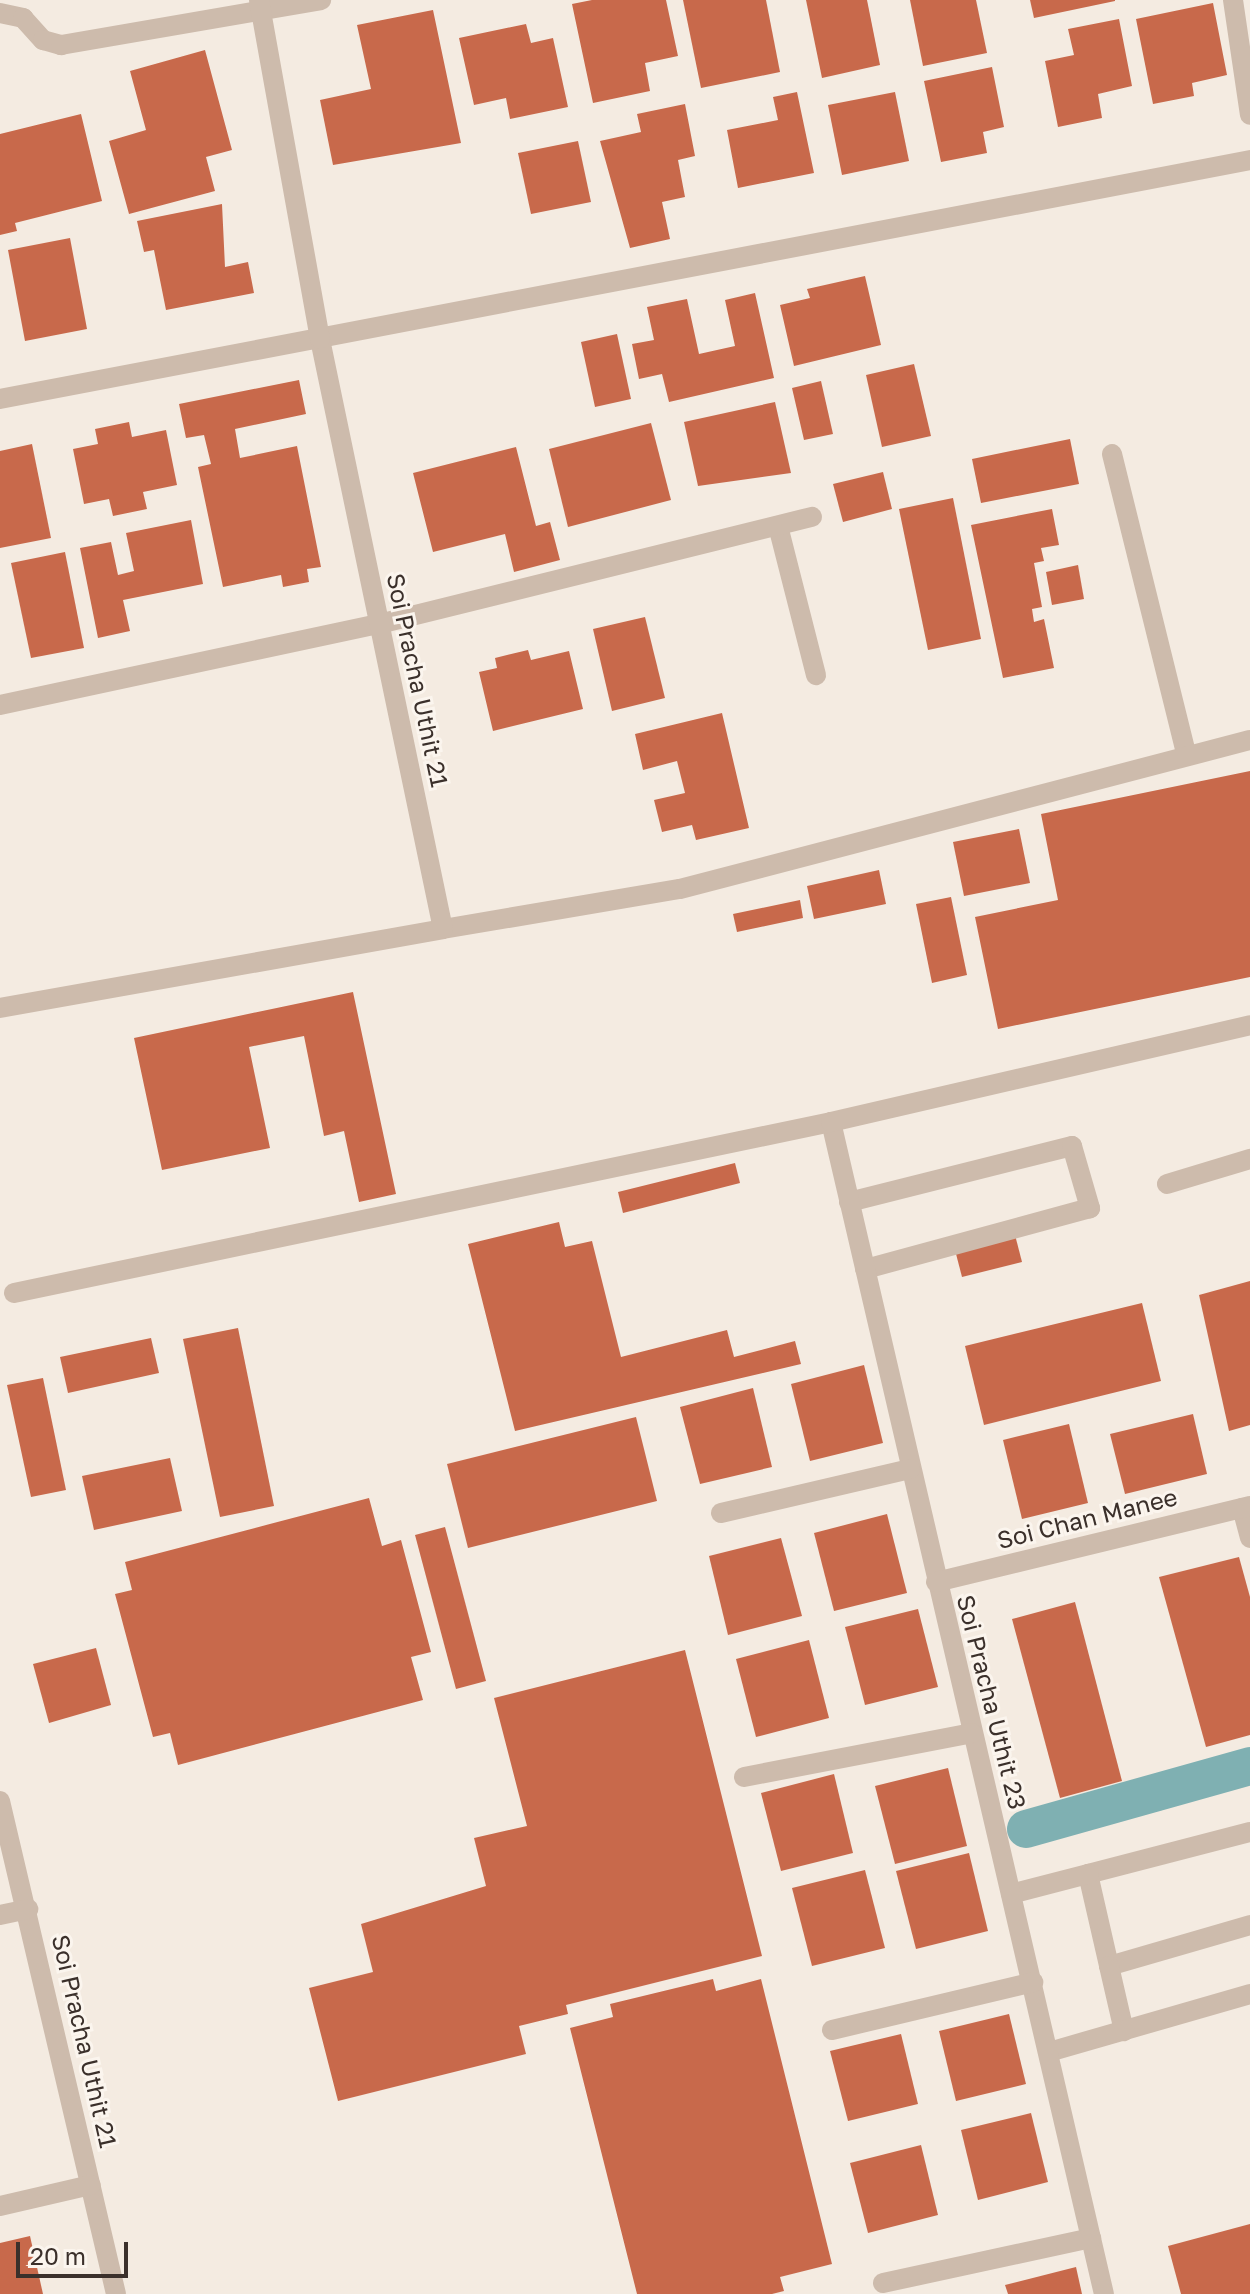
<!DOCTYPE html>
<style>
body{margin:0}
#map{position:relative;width:1250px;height:2294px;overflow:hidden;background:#f4ebe1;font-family:"Golos Text",sans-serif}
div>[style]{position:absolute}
.canal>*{height:38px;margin:-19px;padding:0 19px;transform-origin:19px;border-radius:19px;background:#7fb0b2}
.building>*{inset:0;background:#c8694b}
.service>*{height:20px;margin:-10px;padding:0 10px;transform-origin:10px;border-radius:10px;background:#cdbbac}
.minor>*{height:20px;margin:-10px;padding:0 10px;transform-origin:10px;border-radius:10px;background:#cdbbac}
span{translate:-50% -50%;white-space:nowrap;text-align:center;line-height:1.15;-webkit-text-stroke:6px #fbf5ee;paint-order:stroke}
.street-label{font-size:24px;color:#3b302b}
.scale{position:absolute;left:16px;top:2242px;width:112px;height:36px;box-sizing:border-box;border:4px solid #3b302b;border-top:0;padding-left:10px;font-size:24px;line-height:28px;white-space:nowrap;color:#3b302b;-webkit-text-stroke:6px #fbf5ee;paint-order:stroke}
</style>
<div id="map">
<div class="canal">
<i style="left:1026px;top:1829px;width:233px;rotate:-15.7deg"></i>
</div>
<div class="building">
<i style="clip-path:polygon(592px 0,666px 0,678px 56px,645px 63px,650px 91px,593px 103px,572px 4px)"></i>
<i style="clip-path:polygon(683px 0,766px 0,780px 72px,701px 88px)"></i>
<i style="clip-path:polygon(806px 0,867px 0,880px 65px,822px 78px)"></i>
<i style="clip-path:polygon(910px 0,976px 0,987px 53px,923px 66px)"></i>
<i style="clip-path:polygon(1030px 0,1115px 0,1115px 1px,1034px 18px)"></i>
<i style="clip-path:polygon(1213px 3px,1227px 75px,1192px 83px,1194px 96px,1153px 104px,1136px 19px)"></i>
<i style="clip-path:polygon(433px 10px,461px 143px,333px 165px,320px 100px,371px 89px,357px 25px)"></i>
<i style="clip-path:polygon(1119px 19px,1132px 86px,1098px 94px,1102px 118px,1058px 127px,1045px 61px,1074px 55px,1068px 29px)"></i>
<i style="clip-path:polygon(526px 24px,531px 43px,553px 38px,568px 107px,510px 119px,506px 98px,474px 105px,459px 38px)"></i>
<i style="clip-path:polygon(205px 50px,232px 150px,206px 157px,215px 191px,129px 214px,109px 141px,146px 130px,130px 71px)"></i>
<i style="clip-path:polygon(992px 67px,1004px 127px,983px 132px,987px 153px,941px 162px,924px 81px)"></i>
<i style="clip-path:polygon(797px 92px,814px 173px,738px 188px,727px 130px,778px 120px,773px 97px)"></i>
<i style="clip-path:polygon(895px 92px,909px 161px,842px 175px,828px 105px)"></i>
<i style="clip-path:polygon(685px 104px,695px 156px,678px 160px,685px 197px,662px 202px,670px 239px,630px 248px,600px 141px,641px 132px,637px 114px)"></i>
<i style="clip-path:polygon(81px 114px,102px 201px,15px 223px,17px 231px,0 235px,0 134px)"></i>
<i style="clip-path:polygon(578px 141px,591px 202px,531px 214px,518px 153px)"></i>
<i style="clip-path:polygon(222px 204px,225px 267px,248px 262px,254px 293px,166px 310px,154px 250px,144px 252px,137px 221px)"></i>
<i style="clip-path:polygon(70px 238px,87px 329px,25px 341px,8px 250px)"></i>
<i style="clip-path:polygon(865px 276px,881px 345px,794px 366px,780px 305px,810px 298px,807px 289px)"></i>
<i style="clip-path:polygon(755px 293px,774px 378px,669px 402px,662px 374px,639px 379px,632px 344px,654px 340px,647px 307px,687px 299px,699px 354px,735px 346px,725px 300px)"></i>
<i style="clip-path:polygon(617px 334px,631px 399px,595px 407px,581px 342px)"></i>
<i style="clip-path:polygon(914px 364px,931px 436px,882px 447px,866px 375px)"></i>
<i style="clip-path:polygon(299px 380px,306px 414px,235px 429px,240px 458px,297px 446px,321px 567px,307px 569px,309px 582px,283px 587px,281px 575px,223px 587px,198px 467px,211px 464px,204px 435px,186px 438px,179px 404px)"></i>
<i style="clip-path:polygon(821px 381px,833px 434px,804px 440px,792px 388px)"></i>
<i style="clip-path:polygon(775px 402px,791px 473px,698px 486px,684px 422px)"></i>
<i style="clip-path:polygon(129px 422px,132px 437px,166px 430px,177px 485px,143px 492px,147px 509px,113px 516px,109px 499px,84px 504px,73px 449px,98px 444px,95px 429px)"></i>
<i style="clip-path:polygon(651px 423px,671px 500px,568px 527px,549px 449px)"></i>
<i style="clip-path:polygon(1070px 439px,1079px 484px,981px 503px,972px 459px)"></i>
<i style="clip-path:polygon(32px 444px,51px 538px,0 548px,0 451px)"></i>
<i style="clip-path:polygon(516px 447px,536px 526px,550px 522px,560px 560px,514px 572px,505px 534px,433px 552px,413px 473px)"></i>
<i style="clip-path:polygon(883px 472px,892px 509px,843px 522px,833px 484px)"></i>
<i style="clip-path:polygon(953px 498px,981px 639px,928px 650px,899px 509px)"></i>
<i style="clip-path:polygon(1052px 509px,1059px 545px,1041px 548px,1044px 561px,1034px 563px,1042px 607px,1032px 609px,1034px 622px,1044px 619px,1054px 668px,1003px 678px,971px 525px)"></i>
<i style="clip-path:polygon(191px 520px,203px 584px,123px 600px,130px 631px,98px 638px,80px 548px,111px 542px,118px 575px,134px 571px,126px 533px)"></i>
<i style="clip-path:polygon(65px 552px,84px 648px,31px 658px,11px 563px)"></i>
<i style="clip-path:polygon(1078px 565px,1084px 599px,1052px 605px,1046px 572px)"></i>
<i style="clip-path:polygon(645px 617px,665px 698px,612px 711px,593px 629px)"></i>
<i style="clip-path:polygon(528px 650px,531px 660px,569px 651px,583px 709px,493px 731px,479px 672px,497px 668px,495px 658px)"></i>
<i style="clip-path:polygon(722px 713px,749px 828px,696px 840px,692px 825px,662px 832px,654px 800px,685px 793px,677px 761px,643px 770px,635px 734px)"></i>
<i style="clip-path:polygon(1250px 771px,1250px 977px,998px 1029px,975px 917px,1058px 900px,1041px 814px)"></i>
<i style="clip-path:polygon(1019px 829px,1030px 883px,964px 896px,953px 842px)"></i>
<i style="clip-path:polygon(879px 870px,886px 904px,814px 919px,807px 886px)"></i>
<i style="clip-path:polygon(951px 897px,967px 975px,932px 983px,916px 904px)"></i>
<i style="clip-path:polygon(800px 900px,803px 918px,737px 932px,733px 914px)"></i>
<i style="clip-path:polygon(353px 992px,396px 1194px,359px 1202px,344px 1131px,324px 1136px,304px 1036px,249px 1047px,270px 1148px,162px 1170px,134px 1038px)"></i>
<i style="clip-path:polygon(735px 1163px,740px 1183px,623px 1213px,618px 1192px)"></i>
<i style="clip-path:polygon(559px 1222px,565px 1247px,592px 1241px,621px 1357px,727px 1330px,734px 1357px,795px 1341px,801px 1364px,515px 1431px,468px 1244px)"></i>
<i style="clip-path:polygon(1015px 1235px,1022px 1262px,962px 1277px,955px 1250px)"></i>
<i style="clip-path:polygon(1250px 1281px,1250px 1425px,1229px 1431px,1199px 1295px)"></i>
<i style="clip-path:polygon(1142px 1303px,1161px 1381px,984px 1425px,965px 1346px)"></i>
<i style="clip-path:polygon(238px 1328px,274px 1506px,220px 1517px,183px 1339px)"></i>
<i style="clip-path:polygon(151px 1338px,159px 1373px,68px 1393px,60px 1357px)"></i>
<i style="clip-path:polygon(864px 1365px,883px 1443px,810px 1461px,791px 1384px)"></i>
<i style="clip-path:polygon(43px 1378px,66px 1490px,31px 1497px,7px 1385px)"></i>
<i style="clip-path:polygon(753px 1388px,772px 1467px,700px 1484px,680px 1407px)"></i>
<i style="clip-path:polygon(1193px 1414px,1207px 1474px,1125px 1494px,1110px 1434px)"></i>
<i style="clip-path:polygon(636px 1417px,657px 1501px,468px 1548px,447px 1464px)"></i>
<i style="clip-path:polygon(1069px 1424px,1088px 1503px,1022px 1519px,1003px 1440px)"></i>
<i style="clip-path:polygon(170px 1458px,182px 1511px,94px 1530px,82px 1476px)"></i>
<i style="clip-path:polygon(369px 1498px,382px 1546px,401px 1540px,431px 1652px,411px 1657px,423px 1700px,178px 1765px,170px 1733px,153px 1737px,115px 1594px,132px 1590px,125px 1562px)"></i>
<i style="clip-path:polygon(887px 1514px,907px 1593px,834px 1611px,814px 1533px)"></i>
<i style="clip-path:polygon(445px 1527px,486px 1681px,456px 1689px,415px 1535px)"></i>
<i style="clip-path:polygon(781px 1538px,802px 1616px,728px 1635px,709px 1556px)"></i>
<i style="clip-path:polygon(1239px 1557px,1250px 1597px,1250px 1735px,1206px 1747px,1159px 1577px)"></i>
<i style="clip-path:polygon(1075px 1602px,1122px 1781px,1060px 1798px,1012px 1619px)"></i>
<i style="clip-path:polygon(918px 1609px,938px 1687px,865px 1705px,845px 1627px)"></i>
<i style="clip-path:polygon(809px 1640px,829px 1718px,756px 1737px,736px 1659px)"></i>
<i style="clip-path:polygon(96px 1648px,111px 1705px,49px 1723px,33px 1664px)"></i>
<i style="clip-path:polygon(685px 1650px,762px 1956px,566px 2005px,568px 2014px,519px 2026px,526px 2054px,338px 2101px,309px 1988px,373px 1972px,361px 1924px,486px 1886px,474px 1838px,527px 1826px,494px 1698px)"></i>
<i style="clip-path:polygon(948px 1768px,967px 1846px,895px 1864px,875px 1786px)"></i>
<i style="clip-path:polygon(834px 1774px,853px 1853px,781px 1871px,761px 1793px)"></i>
<i style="clip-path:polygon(969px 1853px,988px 1931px,916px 1949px,896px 1871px)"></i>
<i style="clip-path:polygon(865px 1870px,885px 1948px,812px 1966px,792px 1888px)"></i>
<i style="clip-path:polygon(713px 1979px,716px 1991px,761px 1979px,832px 2264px,780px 2277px,784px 2291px,772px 2294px,637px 2294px,570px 2028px,613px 2017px,610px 2004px)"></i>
<i style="clip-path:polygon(1009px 2014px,1026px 2084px,956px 2101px,939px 2031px)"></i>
<i style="clip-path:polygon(901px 2034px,918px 2104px,848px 2121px,830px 2051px)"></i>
<i style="clip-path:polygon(1031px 2113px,1048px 2182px,978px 2200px,961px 2130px)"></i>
<i style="clip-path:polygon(921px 2145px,938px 2215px,868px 2233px,850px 2163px)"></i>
<i style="clip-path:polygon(1250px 2224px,1250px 2294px,1181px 2294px,1168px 2246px)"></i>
<i style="clip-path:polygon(30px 2236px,43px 2294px,0 2294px,0 2243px)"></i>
<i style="clip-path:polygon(1076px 2267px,1082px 2294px,1008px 2294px,1005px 2285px)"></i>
</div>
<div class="service">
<i style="left:1167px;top:1184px;width:87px;rotate:-16.8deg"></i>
<i style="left:849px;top:1202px;width:230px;rotate:-14.1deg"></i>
<i style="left:1072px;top:1146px;width:65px;rotate:73.8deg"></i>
<i style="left:1090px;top:1208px;width:233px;rotate:164.8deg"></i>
<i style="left:1250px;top:1832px;width:167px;rotate:165.5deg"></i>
<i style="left:1088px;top:1874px;width:94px;rotate:77.1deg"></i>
<i style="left:1109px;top:1966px;width:147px;rotate:-16.2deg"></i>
<i style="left:1011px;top:1894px;width:80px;rotate:-14.6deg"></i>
<i style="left:1109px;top:1966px;width:67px;rotate:77deg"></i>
<i style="left:1049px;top:2052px;width:209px;rotate:-16.1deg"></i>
</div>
<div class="minor">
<i style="left:1233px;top:0;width:116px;rotate:81.6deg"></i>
<i style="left:0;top:13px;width:24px;rotate:12deg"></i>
<i style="left:23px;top:18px;width:30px;rotate:48deg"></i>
<i style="left:43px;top:40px;width:19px;rotate:16deg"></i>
<i style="left:61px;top:45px;width:264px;rotate:-9.8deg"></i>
<i style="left:0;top:399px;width:1273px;rotate:-10.82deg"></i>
<i style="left:1112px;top:454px;width:311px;rotate:76.1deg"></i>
<i style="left:778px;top:526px;width:154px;rotate:75.7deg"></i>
<i style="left:0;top:705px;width:388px;rotate:-12.1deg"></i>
<i style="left:379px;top:624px;width:446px;rotate:-13.9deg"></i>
<i style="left:443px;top:929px;width:240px;rotate:-9.6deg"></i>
<i style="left:680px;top:889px;width:589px;rotate:-14.65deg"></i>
<i style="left:0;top:1008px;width:450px;rotate:-10.1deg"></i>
<i style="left:443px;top:929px;width:603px;rotate:-101.78deg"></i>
<i style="left:320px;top:339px;width:344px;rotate:-100.2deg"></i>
<i style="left:831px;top:1122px;width:1203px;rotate:76.89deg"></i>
<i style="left:14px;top:1293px;width:835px;rotate:-11.82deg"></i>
<i style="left:831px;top:1122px;width:430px;rotate:-13deg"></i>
<i style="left:1242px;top:1508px;width:31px;rotate:75deg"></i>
<i style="left:721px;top:1513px;width:194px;rotate:-13.1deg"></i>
<i style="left:936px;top:1582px;width:323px;rotate:-13.6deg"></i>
<i style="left:744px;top:1777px;width:232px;rotate:-10.9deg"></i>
<i style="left:0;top:1801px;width:506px;rotate:76.76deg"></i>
<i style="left:0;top:1915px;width:29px;rotate:-12deg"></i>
<i style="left:832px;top:2030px;width:207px;rotate:-13.4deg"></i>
<i style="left:0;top:2206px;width:93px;rotate:-13deg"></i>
<i style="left:883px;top:2283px;width:213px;rotate:-12.2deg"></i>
</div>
<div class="street-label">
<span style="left:418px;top:680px;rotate:78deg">Soi Pracha Uthit 21</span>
<span style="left:1087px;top:1518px;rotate:-14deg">Soi Chan Manee</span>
<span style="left:992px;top:1702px;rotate:76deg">Soi Pracha Uthit 23</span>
<span style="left:85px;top:2041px;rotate:77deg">Soi Pracha Uthit 21</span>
</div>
<div class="scale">20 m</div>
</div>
